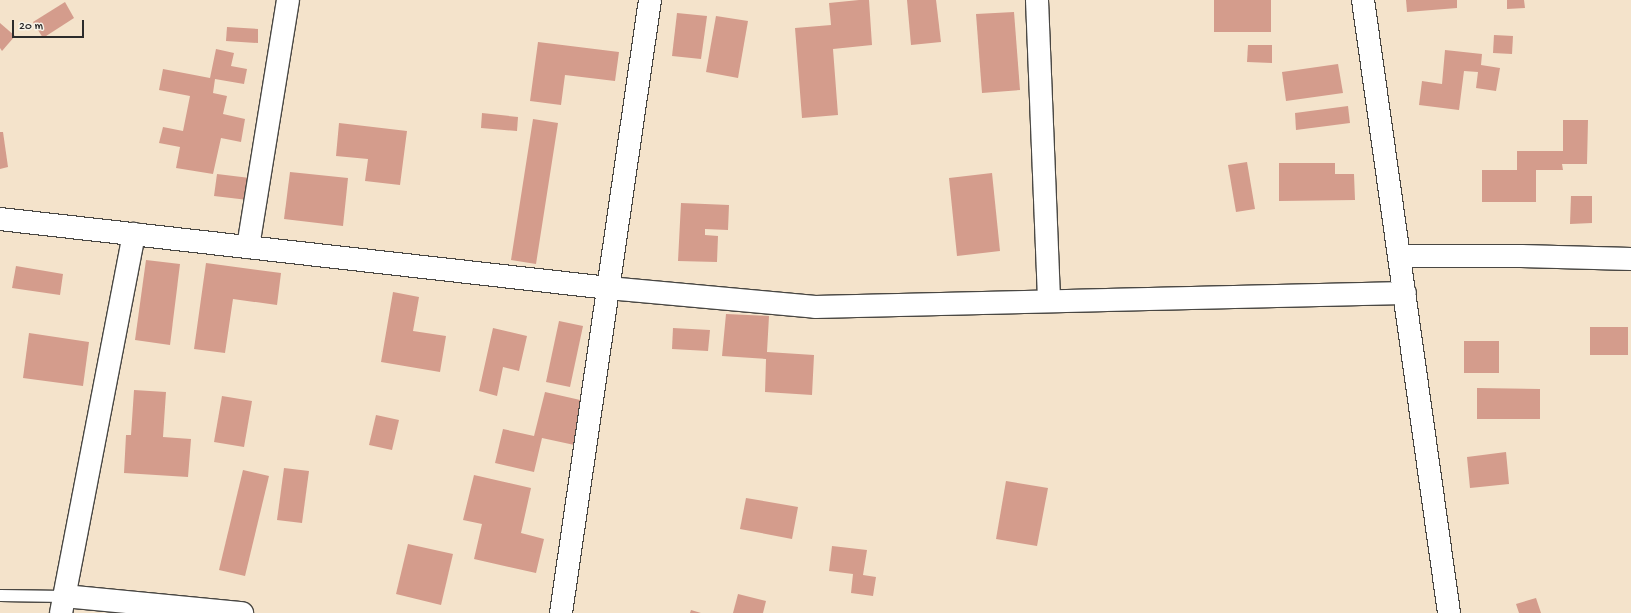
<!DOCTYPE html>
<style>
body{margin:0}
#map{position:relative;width:1631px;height:613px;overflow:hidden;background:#f4e3cb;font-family:"Gochi Hand",sans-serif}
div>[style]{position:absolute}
.building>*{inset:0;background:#d49c8c}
.roads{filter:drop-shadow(1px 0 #494743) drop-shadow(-1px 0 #494743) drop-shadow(0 1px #494743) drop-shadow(0 -1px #494743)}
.lane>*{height:11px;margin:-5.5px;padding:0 5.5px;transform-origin:5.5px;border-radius:5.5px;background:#fff}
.street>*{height:22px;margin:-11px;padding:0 11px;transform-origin:11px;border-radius:11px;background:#fff}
span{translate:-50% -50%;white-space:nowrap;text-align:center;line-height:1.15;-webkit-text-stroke:3px #f7f3e8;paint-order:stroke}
.scale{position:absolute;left:12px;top:20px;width:72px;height:18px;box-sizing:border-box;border:2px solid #2b2b2b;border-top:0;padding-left:5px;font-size:12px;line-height:14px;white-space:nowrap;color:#2b2b2b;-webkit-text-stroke:3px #f7f3e8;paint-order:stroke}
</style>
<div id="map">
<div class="building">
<i style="clip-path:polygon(859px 0,869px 0,872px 45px,833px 49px,838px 115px,802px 118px,795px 28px,831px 25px,829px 3px)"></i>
<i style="clip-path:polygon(907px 0,936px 0,941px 42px,911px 45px)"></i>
<i style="clip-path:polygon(1214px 0,1271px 0,1271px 32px,1214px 32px)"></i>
<i style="clip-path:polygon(1406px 0,1457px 0,1457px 8px,1407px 12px)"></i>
<i style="clip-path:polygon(1507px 0,1524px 0,1525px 8px,1507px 9px)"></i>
<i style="clip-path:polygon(65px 2px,74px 18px,43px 38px,33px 22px)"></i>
<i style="clip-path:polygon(1014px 12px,1020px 90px,982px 93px,976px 14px)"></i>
<i style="clip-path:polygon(677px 13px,707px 16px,701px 59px,672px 56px)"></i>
<i style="clip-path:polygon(716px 16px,748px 21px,738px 78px,706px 72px)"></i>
<i style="clip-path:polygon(0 23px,15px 36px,2px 51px,0 48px)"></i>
<i style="clip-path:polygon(227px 27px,258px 29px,258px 43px,226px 41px)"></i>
<i style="clip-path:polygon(1494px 35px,1513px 36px,1512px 54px,1493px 53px)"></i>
<i style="clip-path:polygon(538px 42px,619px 52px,615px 81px,565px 75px,561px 105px,530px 101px)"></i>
<i style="clip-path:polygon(1248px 45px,1272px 45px,1272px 63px,1247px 62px)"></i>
<i style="clip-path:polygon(216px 49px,234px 53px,231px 66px,247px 69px,244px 84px,215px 79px,213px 93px,227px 96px,223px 114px,245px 119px,241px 142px,221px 138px,213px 174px,176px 168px,180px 147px,159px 143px,163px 127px,183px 131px,190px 96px,159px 90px,163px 69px,210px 78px)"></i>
<i style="clip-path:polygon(1445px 50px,1482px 54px,1481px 65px,1500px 68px,1496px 91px,1476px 88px,1478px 72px,1464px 71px,1459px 110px,1419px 105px,1422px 81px,1442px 84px)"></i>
<i style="clip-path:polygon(1338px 64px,1343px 93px,1286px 101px,1282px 72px)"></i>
<i style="clip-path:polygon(1348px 106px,1350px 123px,1296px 130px,1295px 113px)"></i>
<i style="clip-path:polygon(482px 113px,518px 117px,517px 131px,481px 128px)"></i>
<i style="clip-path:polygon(533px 119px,558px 123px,536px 264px,511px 260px)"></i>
<i style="clip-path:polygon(1563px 120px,1588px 120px,1587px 164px,1562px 164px,1563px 170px,1536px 170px,1536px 202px,1482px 202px,1482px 170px,1517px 170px,1517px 151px,1563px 151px)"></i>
<i style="clip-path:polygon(339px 123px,407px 131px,400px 185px,365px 181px,368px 159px,336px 156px)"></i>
<i style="clip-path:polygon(0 132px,3px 132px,8px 167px,0 169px)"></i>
<i style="clip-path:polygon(1247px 162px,1255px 209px,1236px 212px,1228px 165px)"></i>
<i style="clip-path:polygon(1279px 163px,1335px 163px,1335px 174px,1354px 174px,1355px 200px,1279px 201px)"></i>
<i style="clip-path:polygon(290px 172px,348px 178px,343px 226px,284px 219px)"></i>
<i style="clip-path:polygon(992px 173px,1000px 251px,957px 256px,949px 178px)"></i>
<i style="clip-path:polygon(217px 174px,250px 178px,248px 200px,214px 196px)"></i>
<i style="clip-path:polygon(1571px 196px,1592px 196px,1592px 223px,1570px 224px)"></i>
<i style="clip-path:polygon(681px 203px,729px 205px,728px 230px,705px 229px,705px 235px,718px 236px,717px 262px,678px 261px)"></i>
<i style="clip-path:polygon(146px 260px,180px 264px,170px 345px,135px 340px)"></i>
<i style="clip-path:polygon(206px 263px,281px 273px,277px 305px,233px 299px,225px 353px,194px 349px)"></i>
<i style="clip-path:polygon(16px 266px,63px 274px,60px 295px,12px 288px)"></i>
<i style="clip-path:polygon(393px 292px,419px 297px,413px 331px,446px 336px,440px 372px,381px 362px)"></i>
<i style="clip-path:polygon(726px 314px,769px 316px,767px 352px,814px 355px,812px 395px,765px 392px,766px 359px,722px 356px)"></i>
<i style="clip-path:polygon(559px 321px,583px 326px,570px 387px,546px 382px)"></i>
<i style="clip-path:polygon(1590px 327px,1628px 327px,1628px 355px,1590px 355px)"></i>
<i style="clip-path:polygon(493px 328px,527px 336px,519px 371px,503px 367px,497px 396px,479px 391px)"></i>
<i style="clip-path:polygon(673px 328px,710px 330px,708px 351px,672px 349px)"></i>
<i style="clip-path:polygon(29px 333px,89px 342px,83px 386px,23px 378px)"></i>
<i style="clip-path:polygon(1464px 341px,1499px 341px,1499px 373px,1464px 373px)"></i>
<i style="clip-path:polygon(1477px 388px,1540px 389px,1540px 419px,1477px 419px)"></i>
<i style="clip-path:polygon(134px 390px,166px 392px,163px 437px,191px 439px,188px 477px,124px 473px,126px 435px,131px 435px)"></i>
<i style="clip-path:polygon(545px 392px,589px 402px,579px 446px,542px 438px,534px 472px,495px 463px,503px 429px,534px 436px)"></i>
<i style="clip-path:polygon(222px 396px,252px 401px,244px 447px,214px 442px)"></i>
<i style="clip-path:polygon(376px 415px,399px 420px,392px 450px,369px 445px)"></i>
<i style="clip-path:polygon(1506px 452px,1509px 484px,1470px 488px,1467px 457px)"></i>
<i style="clip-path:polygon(284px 468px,309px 471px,302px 523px,277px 520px)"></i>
<i style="clip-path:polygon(243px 470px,269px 476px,245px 576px,219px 570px)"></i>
<i style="clip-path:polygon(474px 475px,531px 488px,521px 533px,544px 539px,536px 573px,474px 559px,482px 524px,463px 520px)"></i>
<i style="clip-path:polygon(1006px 481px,1048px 488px,1037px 546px,996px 539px)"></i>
<i style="clip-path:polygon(746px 498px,798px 507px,792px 539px,740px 529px)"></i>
<i style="clip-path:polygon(408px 544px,453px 554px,441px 605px,396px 594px)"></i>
<i style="clip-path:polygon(832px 546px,867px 550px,863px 575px,876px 577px,873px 596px,851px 593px,853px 574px,829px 571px)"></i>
<i style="clip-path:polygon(738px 594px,766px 601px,763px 613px,733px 613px)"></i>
<i style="clip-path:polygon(1536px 598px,1541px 613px,1519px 613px,1516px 604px)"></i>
<i style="clip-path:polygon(691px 610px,701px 613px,690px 613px)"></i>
</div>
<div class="roads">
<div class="lane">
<i style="left:0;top:595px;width:64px;rotate:0.9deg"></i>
</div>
<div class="street">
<i style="left:1037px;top:0;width:301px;rotate:87.7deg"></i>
<i style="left:1363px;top:0;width:619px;rotate:82.01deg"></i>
<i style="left:0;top:219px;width:612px;rotate:6.47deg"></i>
<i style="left:608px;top:288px;width:208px;rotate:5.2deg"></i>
<i style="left:815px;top:307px;width:590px;rotate:-1.36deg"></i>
<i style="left:248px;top:247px;width:250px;rotate:-80.8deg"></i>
<i style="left:1400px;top:256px;width:121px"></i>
<i style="left:1521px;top:256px;width:110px;rotate:1.6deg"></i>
<i style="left:64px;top:596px;width:179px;rotate:5.5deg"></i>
<i style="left:61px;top:613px;width:386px;rotate:-79.1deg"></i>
<i style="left:561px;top:613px;width:619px;rotate:-81.74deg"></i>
</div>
</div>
<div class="scale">20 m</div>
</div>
